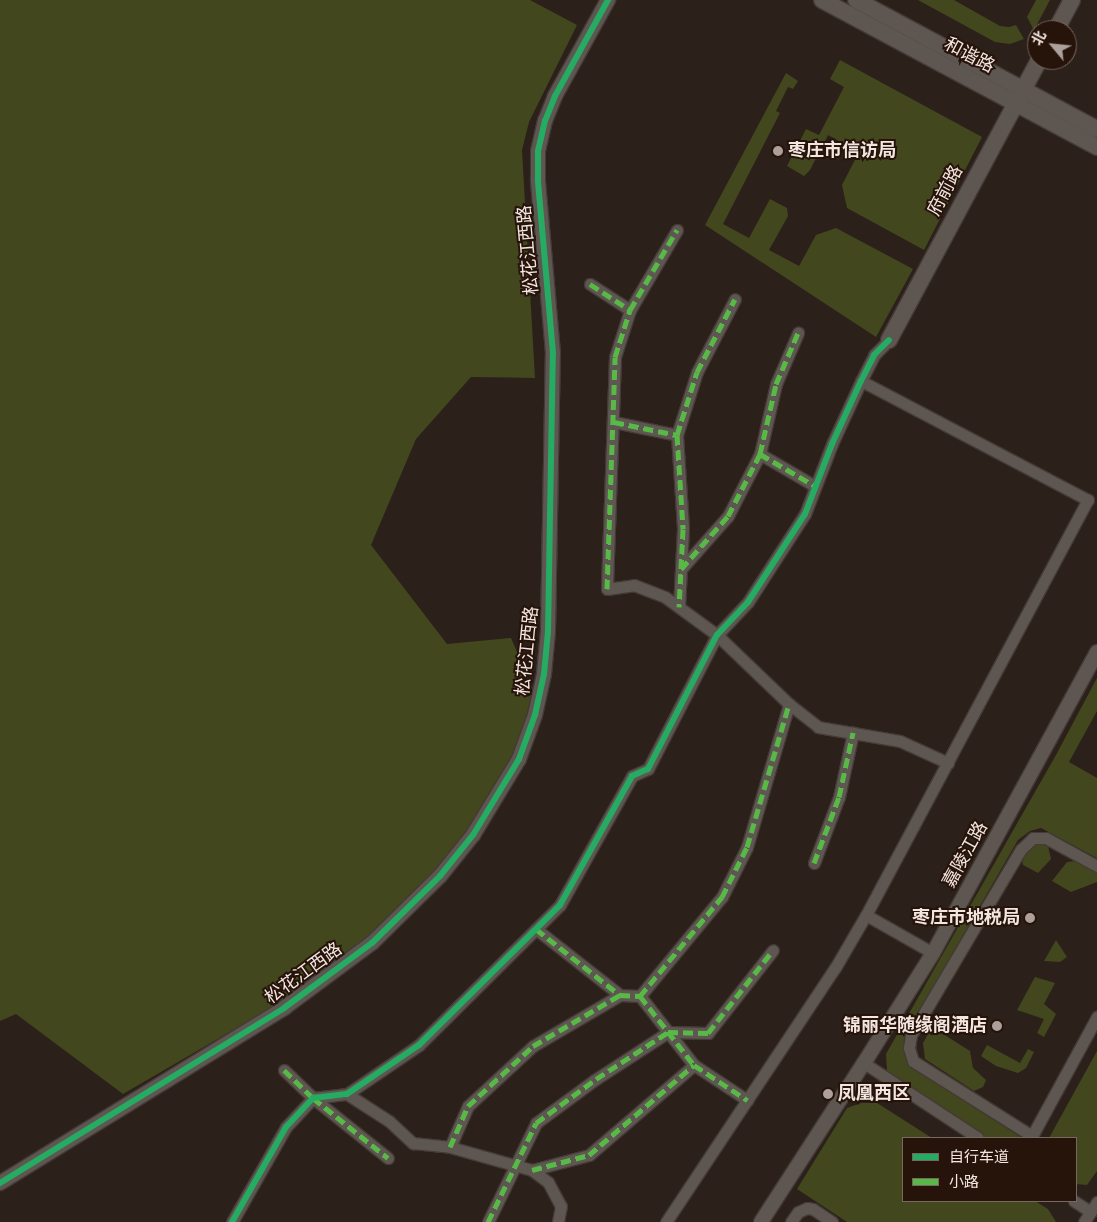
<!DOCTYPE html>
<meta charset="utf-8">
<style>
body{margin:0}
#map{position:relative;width:1097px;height:1222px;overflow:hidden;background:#2b201a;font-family:"Source Sans 3","Noto Sans SC",sans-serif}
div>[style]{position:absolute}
.green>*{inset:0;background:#42471e}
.roads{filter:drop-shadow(1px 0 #443a36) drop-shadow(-1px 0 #443a36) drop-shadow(0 1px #443a36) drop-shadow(0 -1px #443a36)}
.minor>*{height:11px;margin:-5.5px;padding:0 5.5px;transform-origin:5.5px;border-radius:5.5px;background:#5e5651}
.tertiary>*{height:14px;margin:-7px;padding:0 7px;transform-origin:7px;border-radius:7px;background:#5e5651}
.secondary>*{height:16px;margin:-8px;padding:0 8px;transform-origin:8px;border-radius:8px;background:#5e5651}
.quiet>*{height:5px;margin-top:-2.5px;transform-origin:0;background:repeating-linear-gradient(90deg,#58b947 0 10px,transparent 0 15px)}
.cycleway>*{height:6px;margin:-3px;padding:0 3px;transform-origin:3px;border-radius:3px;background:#26ab63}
.dots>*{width:14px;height:14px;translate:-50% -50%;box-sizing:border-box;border:2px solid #26140b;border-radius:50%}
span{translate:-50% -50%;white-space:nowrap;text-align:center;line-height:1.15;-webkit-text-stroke:4px #26140b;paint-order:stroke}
.street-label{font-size:18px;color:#f3e5df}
.poi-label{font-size:18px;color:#f3e5df;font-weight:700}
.left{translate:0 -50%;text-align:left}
.right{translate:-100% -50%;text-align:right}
.legend{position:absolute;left:902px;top:1137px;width:175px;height:65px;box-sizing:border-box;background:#26140b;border:1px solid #786860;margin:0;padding:6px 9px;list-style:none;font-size:15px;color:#f3e5df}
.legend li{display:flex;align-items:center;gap:10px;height:25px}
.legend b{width:25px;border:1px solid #786860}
.north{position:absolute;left:1027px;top:20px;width:50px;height:50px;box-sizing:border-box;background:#26140b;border:1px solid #786860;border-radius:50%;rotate:298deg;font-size:14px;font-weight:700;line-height:20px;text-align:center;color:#f3e5df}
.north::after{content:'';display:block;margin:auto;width:18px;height:22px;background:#ada09a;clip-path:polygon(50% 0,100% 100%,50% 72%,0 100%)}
</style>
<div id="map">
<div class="green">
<i style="clip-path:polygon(0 0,530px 0,577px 25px,529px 122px,522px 150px,535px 378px,471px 377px,416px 439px,371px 545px,447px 644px,511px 638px,533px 689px,516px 756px,454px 851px,370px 935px,285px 1000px,123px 1094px,16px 1014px,0 1021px)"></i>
<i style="clip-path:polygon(918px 0,954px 0,1000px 26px,1009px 27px,1016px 25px,1024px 39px,1010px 44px,995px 42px)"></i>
<i style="clip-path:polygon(1036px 0,1050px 0,1034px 30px,1027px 17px)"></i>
<i style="clip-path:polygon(840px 60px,982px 137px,924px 250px,847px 208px,842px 185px,859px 152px,828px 135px,810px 170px,804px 176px,787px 166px,806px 129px,819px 135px,844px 87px,830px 79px)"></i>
<i style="clip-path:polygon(786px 73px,798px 81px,793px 89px,788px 87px,776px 111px,780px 113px,723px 224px,749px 238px,770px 199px,787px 208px,788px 216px,769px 250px,799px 266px,816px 235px,836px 228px,913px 269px,876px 337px,705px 225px)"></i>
<i style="clip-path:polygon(1097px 678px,1097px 711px,1069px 762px,1097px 778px,1097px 858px,1041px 828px,1030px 831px,1018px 840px,910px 1027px,903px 1047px,908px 1065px,1022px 1138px,983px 1138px,894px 1081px,887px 1071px,886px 1054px,1056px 755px)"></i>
<i style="clip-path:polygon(1036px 843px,1048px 846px,1051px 859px,1038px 873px,1023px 865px,1022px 859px,1027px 851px)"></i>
<i style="clip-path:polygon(1075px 861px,1097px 873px,1097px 882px,1071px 892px,1052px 881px,1067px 862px)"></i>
<i style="clip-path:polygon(1056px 940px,1067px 957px,1060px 962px,1044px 961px)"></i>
<i style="clip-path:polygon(1035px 977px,1055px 983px,1044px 1004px,1056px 1014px,1044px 1037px,1037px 1033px,1044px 1019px,1017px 1010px)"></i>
<i style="clip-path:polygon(932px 1027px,970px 1051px,973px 1068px,986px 1080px,983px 1087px,974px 1091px,925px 1059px,923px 1043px)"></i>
<i style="clip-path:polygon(987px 1045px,1020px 1063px,1028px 1049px,1034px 1052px,1026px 1068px,1018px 1073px,996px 1066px,981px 1056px)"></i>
<i style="clip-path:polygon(1097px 1051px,1097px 1171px,1087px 1185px,1076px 1184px,1076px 1138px,1049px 1138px)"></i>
<i style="clip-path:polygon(861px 1103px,877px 1103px,932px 1138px,903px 1138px,903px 1201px,1035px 1201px,1048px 1209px,1056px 1222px,847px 1222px,797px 1189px,847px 1108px)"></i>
</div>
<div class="roads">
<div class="minor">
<i style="left:677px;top:230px;width:93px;rotate:120.4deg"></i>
<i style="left:630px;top:310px;width:49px;rotate:107.7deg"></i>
<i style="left:615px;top:357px;width:232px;rotate:92deg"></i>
<i style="left:607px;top:589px;width:27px;rotate:-8deg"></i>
<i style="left:634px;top:585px;width:33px;rotate:21deg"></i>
<i style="left:665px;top:597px;width:64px;rotate:36.2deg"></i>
<i style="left:717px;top:635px;width:100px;rotate:43.8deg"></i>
<i style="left:789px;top:704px;width:37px;rotate:38deg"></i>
<i style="left:818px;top:727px;width:83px;rotate:9.7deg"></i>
<i style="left:900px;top:741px;width:53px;rotate:24.6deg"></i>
<i style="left:590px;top:284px;width:48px;rotate:33deg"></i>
<i style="left:614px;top:422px;width:64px;rotate:11.7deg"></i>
<i style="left:677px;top:435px;width:94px;rotate:86.3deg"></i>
<i style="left:683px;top:529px;width:78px;rotate:92.9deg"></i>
<i style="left:677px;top:435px;width:66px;rotate:-72.4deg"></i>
<i style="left:697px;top:372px;width:82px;rotate:-62.5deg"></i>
<i style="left:760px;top:454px;width:64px;rotate:30.2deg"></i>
<i style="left:681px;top:569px;width:71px;rotate:-48.4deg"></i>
<i style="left:728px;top:516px;width:70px;rotate:-62.7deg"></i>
<i style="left:760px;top:454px;width:72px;rotate:-77.1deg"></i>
<i style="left:776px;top:384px;width:56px;rotate:-66.7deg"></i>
<i style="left:814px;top:863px;width:71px;rotate:-69.3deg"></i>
<i style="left:839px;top:797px;width:66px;rotate:-77.7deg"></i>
<i style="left:1097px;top:866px;width:58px;rotate:-151.2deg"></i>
<i style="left:1046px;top:838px;width:13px;rotate:180deg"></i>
<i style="left:1033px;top:838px;width:16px;rotate:137deg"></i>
<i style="left:1021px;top:849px;width:216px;rotate:120.6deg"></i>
<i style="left:911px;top:1035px;width:13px;rotate:99deg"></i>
<i style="left:909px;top:1048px;width:14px;rotate:73deg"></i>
<i style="left:913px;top:1061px;width:141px;rotate:32.2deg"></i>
<i style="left:1032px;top:1136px;width:136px;rotate:-61.4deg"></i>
<i style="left:866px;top:915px;width:77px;rotate:29.6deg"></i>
<i style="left:536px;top:929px;width:107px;rotate:38.2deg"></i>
<i style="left:620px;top:995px;width:20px;rotate:3deg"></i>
<i style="left:640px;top:996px;width:88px;rotate:52deg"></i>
<i style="left:694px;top:1065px;width:64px;rotate:33.4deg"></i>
<i style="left:640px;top:996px;width:129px;rotate:-50.4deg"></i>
<i style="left:722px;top:897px;width:56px;rotate:-63.4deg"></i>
<i style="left:747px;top:847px;width:149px;rotate:-73.6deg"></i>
<i style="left:864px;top:1063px;width:136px;rotate:33.3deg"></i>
<i style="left:284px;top:1070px;width:40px;rotate:44deg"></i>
<i style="left:313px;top:1098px;width:96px;rotate:38.7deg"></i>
<i style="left:347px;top:1094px;width:50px;rotate:32.7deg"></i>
<i style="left:389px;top:1121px;width:33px;rotate:43deg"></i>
<i style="left:413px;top:1143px;width:37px;rotate:6deg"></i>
<i style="left:450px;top:1147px;width:85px;rotate:15.7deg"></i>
<i style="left:532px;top:1170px;width:20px;rotate:37deg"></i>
<i style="left:548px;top:1182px;width:27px;rotate:62deg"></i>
<i style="left:561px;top:1206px;width:16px;rotate:101deg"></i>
<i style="left:450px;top:1147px;width:45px;rotate:-66.3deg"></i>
<i style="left:468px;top:1106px;width:88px;rotate:-42.7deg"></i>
<i style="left:533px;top:1046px;width:101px;rotate:-30.4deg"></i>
<i style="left:532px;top:1170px;width:59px;rotate:-14.7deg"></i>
<i style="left:589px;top:1155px;width:138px;rotate:-40.6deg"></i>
<i style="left:1074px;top:1201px;width:20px;rotate:33deg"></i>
<i style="left:232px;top:1222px;width:109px;rotate:-60.4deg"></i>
<i style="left:286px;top:1127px;width:40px;rotate:-47deg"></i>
<i style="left:313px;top:1098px;width:34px;rotate:-7deg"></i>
<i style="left:347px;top:1094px;width:87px;rotate:-34.2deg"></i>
<i style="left:419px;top:1045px;width:199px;rotate:-44.8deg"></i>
<i style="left:560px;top:905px;width:148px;rotate:-60.8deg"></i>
<i style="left:632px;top:776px;width:17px;rotate:-24deg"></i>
<i style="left:648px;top:769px;width:151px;rotate:-62.8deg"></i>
<i style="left:717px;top:635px;width:45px;rotate:-46.8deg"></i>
<i style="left:748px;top:602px;width:105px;rotate:-57.1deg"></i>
<i style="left:805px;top:514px;width:75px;rotate:-68.9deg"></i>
<i style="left:832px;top:444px;width:69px;rotate:-65.3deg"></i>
<i style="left:861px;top:381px;width:29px;rotate:-63deg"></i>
<i style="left:874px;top:355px;width:21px;rotate:-45deg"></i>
<i style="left:488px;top:1222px;width:110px;rotate:-64.1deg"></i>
<i style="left:536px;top:1123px;width:74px;rotate:-36.3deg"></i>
<i style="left:596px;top:1079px;width:86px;rotate:-33.1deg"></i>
<i style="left:668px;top:1032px;width:40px;rotate:1.4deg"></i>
<i style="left:708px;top:1033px;width:105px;rotate:-51.9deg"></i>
<i style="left:666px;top:1222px;width:305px;rotate:-56.4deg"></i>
<i style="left:835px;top:968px;width:61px;rotate:-59.7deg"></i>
<i style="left:866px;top:915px;width:471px;rotate:-61.9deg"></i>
<i style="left:1088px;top:500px;width:256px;rotate:-152.3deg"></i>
<i style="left:791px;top:1222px;width:12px;rotate:-55deg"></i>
<i style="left:798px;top:1212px;width:10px;rotate:-24deg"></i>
<i style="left:807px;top:1208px;width:6px;rotate:9deg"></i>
<i style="left:813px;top:1209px;width:23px;rotate:34deg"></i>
<i style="left:1084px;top:1222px;width:24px;rotate:-57deg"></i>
</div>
<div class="tertiary">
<i style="left:0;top:1183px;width:334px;rotate:-31.6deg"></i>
<i style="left:284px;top:1008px;width:109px;rotate:-36.5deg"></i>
<i style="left:372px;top:943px;width:95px;rotate:-44.6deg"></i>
<i style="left:440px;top:876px;width:53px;rotate:-51.2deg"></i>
<i style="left:473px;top:835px;width:89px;rotate:-58.8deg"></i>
<i style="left:519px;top:759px;width:47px;rotate:-70deg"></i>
<i style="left:535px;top:715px;width:42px;rotate:-77.6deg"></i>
<i style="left:544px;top:674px;width:42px;rotate:-84.6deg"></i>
<i style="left:548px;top:632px;width:279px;rotate:-89deg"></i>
<i style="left:553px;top:353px;width:174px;rotate:-95deg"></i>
<i style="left:538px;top:180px;width:29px;rotate:-90deg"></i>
<i style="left:538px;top:151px;width:31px;rotate:-77deg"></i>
<i style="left:545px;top:121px;width:27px;rotate:-68deg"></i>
<i style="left:555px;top:96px;width:110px;rotate:-61.1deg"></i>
<i style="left:761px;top:1222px;width:189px;rotate:-57.1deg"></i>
<i style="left:864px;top:1063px;width:130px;rotate:-57.9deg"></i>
<i style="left:933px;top:953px;width:343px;rotate:-61.4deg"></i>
</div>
<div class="secondary">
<i style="left:822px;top:0;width:312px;rotate:28.1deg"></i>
<i style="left:856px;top:0;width:273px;rotate:28.2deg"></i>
<i style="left:1056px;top:30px;width:34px;rotate:-62deg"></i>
<i style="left:889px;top:340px;width:318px;rotate:-61.8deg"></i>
</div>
</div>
<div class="quiet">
<i style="left:590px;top:284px;width:48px;rotate:33deg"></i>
<i style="left:614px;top:422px;width:64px;rotate:11.7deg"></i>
<i style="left:677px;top:435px;width:94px;rotate:86.3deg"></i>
<i style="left:683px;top:529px;width:78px;rotate:92.9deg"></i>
<i style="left:677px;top:435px;width:66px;rotate:-72.4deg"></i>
<i style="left:697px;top:372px;width:82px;rotate:-62.5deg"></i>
<i style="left:760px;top:454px;width:64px;rotate:30.2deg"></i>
<i style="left:681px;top:569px;width:71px;rotate:-48.4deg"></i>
<i style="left:728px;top:516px;width:70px;rotate:-62.7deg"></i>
<i style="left:760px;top:454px;width:72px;rotate:-77.1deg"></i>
<i style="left:776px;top:384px;width:56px;rotate:-66.7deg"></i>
<i style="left:607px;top:589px;width:232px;rotate:-88deg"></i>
<i style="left:615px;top:357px;width:49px;rotate:-72.3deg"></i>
<i style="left:630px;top:310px;width:93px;rotate:-59.6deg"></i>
<i style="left:814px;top:863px;width:71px;rotate:-69.3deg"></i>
<i style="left:839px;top:797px;width:66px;rotate:-77.7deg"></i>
<i style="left:536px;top:929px;width:107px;rotate:38.2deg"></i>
<i style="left:620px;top:995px;width:20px;rotate:3deg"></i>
<i style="left:640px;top:996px;width:88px;rotate:52deg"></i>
<i style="left:694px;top:1065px;width:64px;rotate:33.4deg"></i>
<i style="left:640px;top:996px;width:129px;rotate:-50.4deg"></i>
<i style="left:722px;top:897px;width:56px;rotate:-63.4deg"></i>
<i style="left:747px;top:847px;width:149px;rotate:-73.6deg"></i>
<i style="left:284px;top:1070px;width:40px;rotate:44deg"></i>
<i style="left:313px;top:1098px;width:96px;rotate:38.7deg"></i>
<i style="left:450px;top:1147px;width:45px;rotate:-66.3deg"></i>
<i style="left:468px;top:1106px;width:88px;rotate:-42.7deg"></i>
<i style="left:533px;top:1046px;width:101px;rotate:-30.4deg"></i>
<i style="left:532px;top:1170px;width:59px;rotate:-14.7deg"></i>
<i style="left:589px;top:1155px;width:138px;rotate:-40.6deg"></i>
<i style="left:488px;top:1222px;width:110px;rotate:-64.1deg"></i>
<i style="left:536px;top:1123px;width:74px;rotate:-36.3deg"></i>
<i style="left:596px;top:1079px;width:86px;rotate:-33.1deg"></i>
<i style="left:668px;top:1032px;width:40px;rotate:1.4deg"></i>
<i style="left:708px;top:1033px;width:105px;rotate:-51.9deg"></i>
</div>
<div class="cycleway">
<i style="left:0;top:1183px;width:334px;rotate:-31.6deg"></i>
<i style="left:284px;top:1008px;width:109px;rotate:-36.5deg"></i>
<i style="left:372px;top:943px;width:95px;rotate:-44.6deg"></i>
<i style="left:440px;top:876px;width:53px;rotate:-51.2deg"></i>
<i style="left:473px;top:835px;width:89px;rotate:-58.8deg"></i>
<i style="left:519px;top:759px;width:47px;rotate:-70deg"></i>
<i style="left:535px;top:715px;width:42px;rotate:-77.6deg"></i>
<i style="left:544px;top:674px;width:42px;rotate:-84.6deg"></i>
<i style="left:548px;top:632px;width:279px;rotate:-89deg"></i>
<i style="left:553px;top:353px;width:174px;rotate:-95deg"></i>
<i style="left:538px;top:180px;width:29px;rotate:-90deg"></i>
<i style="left:538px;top:151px;width:31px;rotate:-77deg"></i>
<i style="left:545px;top:121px;width:27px;rotate:-68deg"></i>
<i style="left:555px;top:96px;width:110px;rotate:-61.1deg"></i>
<i style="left:232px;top:1222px;width:109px;rotate:-60.4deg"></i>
<i style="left:286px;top:1127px;width:40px;rotate:-47deg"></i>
<i style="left:313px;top:1098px;width:34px;rotate:-7deg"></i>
<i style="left:347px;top:1094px;width:87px;rotate:-34.2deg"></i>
<i style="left:419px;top:1045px;width:199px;rotate:-44.8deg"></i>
<i style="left:560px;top:905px;width:148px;rotate:-60.8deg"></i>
<i style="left:632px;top:776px;width:17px;rotate:-24deg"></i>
<i style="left:648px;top:769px;width:151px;rotate:-62.8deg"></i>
<i style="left:717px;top:635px;width:45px;rotate:-46.8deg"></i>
<i style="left:748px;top:602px;width:105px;rotate:-57.1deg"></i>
<i style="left:805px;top:514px;width:75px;rotate:-68.9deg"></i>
<i style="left:832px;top:444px;width:69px;rotate:-65.3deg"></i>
<i style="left:861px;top:381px;width:29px;rotate:-63deg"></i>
<i style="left:874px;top:355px;width:21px;rotate:-45deg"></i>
</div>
<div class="dots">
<i style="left:778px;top:151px;background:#ada09a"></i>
<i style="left:1030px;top:918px;background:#ada09a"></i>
<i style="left:997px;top:1026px;background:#ada09a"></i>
<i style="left:828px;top:1094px;background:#ada09a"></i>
</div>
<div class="street-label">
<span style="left:969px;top:56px;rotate:28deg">和谐路</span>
<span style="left:946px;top:191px;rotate:-62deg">府前路</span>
<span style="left:529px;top:250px;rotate:-95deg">松花江西路</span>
<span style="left:528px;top:651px;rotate:-84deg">松花江西路</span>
<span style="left:966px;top:855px;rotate:-61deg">嘉陵江路</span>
<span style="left:304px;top:974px;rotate:-36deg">松花江西路</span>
</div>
<div class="poi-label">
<span class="left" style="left:788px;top:151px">枣庄市信访局</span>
<span class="right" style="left:1020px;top:918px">枣庄市地税局</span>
<span class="right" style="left:987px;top:1026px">锦丽华随缘阁酒店</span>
<span class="left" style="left:838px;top:1094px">凤凰西区</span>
</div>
<ul class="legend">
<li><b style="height:6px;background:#26ab63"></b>自行车道</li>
<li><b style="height:6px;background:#58b947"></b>小路</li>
</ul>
<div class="north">北</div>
</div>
